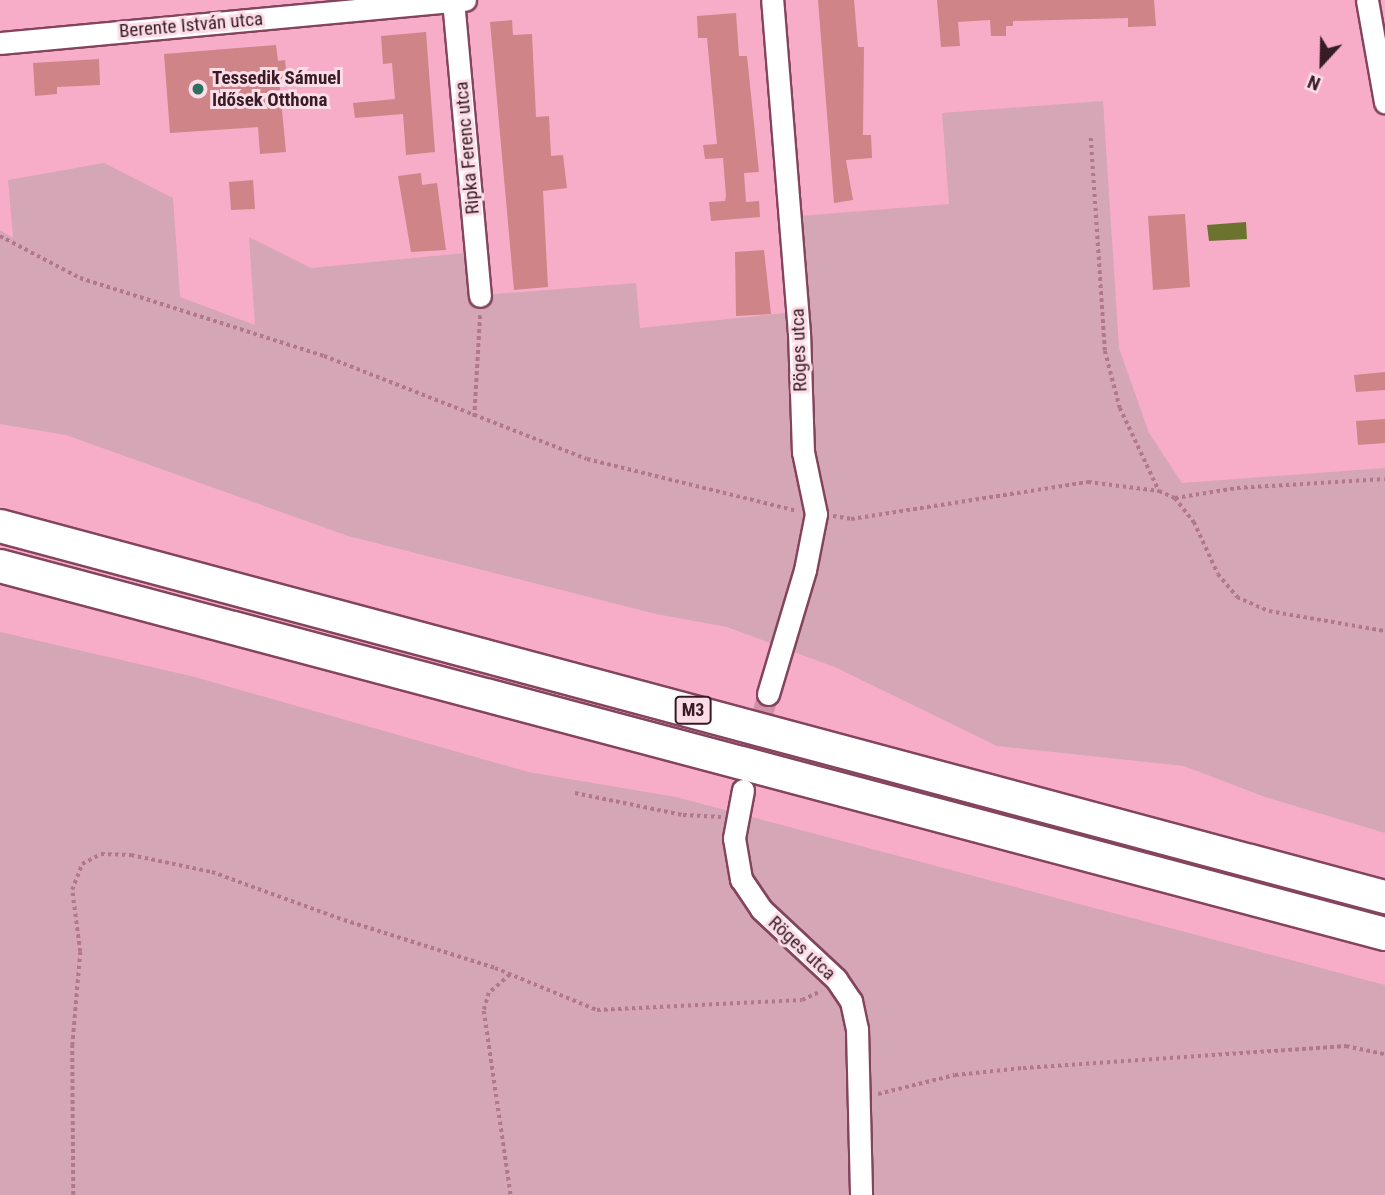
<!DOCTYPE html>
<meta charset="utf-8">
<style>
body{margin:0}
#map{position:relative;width:1385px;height:1195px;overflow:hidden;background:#f7adc8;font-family:"Roboto Condensed",sans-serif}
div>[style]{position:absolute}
.green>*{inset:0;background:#d5a6b6}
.water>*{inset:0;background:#6a742f}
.building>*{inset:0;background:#cf8488}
.minor-tunnel>*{height:21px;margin-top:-10.5px;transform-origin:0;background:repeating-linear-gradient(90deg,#d190a8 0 21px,transparent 0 31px)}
.path>*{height:3.5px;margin-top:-1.75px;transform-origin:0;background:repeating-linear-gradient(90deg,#b1788d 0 3.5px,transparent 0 7px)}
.roads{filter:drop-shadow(2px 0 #84445d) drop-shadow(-2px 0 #84445d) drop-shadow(0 2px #84445d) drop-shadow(0 -2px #84445d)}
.minor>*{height:21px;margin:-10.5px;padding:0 10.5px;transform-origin:10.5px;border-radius:10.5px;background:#fff}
.highway>*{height:32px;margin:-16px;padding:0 16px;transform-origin:16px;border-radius:16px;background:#fff}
.dots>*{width:19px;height:19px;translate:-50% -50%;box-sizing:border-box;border:4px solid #fcdde7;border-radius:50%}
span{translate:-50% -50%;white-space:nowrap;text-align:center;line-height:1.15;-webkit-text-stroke:6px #fcdde7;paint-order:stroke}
.shield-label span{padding:2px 5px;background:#fcdde7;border:2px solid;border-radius:5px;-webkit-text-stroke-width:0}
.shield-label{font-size:18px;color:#371c26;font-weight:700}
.street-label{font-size:19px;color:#371c26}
.poi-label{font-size:19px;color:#371c26;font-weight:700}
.left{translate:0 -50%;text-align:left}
.north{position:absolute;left:1287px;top:28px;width:70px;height:70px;-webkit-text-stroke:5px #fcdde7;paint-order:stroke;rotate:202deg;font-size:19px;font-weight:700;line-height:28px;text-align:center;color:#371c26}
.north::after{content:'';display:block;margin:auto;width:24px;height:32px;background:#371c26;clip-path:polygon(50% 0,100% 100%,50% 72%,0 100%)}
</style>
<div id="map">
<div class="green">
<i style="clip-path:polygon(1103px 101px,1119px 348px,1149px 433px,1182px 483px,1385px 468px,1385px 833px,1265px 797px,1184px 766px,997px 746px,837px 668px,727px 627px,656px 614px,348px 536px,66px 435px,0 424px,0 230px,13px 238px,8px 180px,104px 163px,173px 198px,180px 297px,255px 325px,249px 237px,311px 268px,465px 253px,470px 296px,636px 283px,640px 328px,804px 311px,800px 216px,949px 204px,942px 113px)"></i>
<i style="clip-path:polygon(0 632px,195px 677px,528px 772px,676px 797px,1385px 985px,1385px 1195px,0 1195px)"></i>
</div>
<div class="water">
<i style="clip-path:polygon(1246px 222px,1247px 239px,1209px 241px,1207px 225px)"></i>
</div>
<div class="building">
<i style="clip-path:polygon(818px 0,854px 0,858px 47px,864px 47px,863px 135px,871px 135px,872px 158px,846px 160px,853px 200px,834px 203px)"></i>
<i style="clip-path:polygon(937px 0,1154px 0,1156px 26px,1128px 27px,1128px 18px,1013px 21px,1013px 26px,1006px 26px,1006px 36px,991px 36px,990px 20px,958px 22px,960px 46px,941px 47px)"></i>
<i style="clip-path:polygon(736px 13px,739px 56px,747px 56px,759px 172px,744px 173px,746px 202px,759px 201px,760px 217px,711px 221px,709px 202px,725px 201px,726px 196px,723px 158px,705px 159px,703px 145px,717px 144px,707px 38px,698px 38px,697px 16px)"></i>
<i style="clip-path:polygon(512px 20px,513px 35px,532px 34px,536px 117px,549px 116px,551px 156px,563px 155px,567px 188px,543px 191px,548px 287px,514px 290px,490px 22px)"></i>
<i style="clip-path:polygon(426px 32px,435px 152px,406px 155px,403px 114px,355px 118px,353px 103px,395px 99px,392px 63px,383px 64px,381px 36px)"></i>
<i style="clip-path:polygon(276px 45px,278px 61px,285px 60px,287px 78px,279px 79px,286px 152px,260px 154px,258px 127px,170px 133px,164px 54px)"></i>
<i style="clip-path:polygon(99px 59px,100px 85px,57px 87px,57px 94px,35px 96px,33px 63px)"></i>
<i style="clip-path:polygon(421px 173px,422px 185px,437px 183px,446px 250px,411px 252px,398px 176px)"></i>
<i style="clip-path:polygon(253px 180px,255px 209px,231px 210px,229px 182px)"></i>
<i style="clip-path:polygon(1185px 214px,1190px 287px,1153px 290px,1148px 216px)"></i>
<i style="clip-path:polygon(764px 250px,771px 314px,736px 316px,735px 252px)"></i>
<i style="clip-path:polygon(1385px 372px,1385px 390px,1356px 392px,1354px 375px)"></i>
<i style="clip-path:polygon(1385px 419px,1385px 443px,1358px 445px,1356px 421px)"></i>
</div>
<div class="minor-tunnel">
<i style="left:746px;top:777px;width:86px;rotate:-75.2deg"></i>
</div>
<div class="path">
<i style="left:1091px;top:138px;width:213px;rotate:86.2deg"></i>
<i style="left:1105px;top:351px;width:59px;rotate:75.3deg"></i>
<i style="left:1120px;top:408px;width:92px;rotate:64.8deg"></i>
<i style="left:1159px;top:491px;width:17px;rotate:24deg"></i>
<i style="left:1175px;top:498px;width:31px;rotate:52deg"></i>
<i style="left:1194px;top:522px;width:57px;rotate:65.2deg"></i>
<i style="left:1218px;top:574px;width:30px;rotate:50deg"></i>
<i style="left:1237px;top:597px;width:35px;rotate:24deg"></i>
<i style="left:1269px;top:611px;width:118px;rotate:9.8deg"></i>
<i style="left:0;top:236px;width:90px;rotate:27.7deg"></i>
<i style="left:80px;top:278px;width:256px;rotate:17.7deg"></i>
<i style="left:324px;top:356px;width:282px;rotate:21.4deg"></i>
<i style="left:587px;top:459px;width:216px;rotate:13.9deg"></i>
<i style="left:474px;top:417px;width:103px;rotate:-86.7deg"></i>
<i style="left:1175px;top:498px;width:63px;rotate:-9.2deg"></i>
<i style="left:1237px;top:488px;width:148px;rotate:-3.5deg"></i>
<i style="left:833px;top:516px;width:18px;rotate:9deg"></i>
<i style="left:851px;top:519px;width:240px;rotate:-8.9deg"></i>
<i style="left:1088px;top:482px;width:72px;rotate:7.2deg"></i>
<i style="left:575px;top:793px;width:110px;rotate:11.5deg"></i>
<i style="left:683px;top:815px;width:38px;rotate:3deg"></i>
<i style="left:510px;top:975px;width:28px;rotate:139deg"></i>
<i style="left:489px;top:993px;width:19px;rotate:106deg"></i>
<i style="left:484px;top:1011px;width:186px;rotate:81.7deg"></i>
<i style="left:878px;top:1094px;width:79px;rotate:-13.9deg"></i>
<i style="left:955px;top:1075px;width:68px;rotate:-5.9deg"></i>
<i style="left:1023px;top:1068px;width:324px;rotate:-3.9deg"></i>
<i style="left:1346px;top:1046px;width:40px;rotate:12deg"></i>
<i style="left:73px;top:1195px;width:149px;rotate:-90.4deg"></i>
<i style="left:72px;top:1046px;width:94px;rotate:-85.1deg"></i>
<i style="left:80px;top:952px;width:63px;rotate:-97.4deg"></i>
<i style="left:72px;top:890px;width:28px;rotate:-69deg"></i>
<i style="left:82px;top:864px;width:21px;rotate:-28deg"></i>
<i style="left:101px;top:854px;width:30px;rotate:2deg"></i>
<i style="left:131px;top:855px;width:83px;rotate:11.9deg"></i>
<i style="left:212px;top:872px;width:140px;rotate:20deg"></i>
<i style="left:344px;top:920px;width:158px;rotate:17.6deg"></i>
<i style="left:495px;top:968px;width:110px;rotate:22.4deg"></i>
<i style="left:597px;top:1010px;width:205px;rotate:-2.8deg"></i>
<i style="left:802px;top:1000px;width:21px;rotate:-25deg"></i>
</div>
<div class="roads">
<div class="minor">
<i style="left:453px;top:0;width:297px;rotate:84.8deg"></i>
<i style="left:1367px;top:0;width:104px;rotate:80deg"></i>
<i style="left:0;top:43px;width:467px;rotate:-5.3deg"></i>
<i style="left:768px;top:694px;width:129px;rotate:-73.4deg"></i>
<i style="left:805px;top:570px;width:57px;rotate:-78.9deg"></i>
<i style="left:816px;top:514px;width:63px;rotate:-101.8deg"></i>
<i style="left:803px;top:452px;width:119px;rotate:-91.9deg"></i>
<i style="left:799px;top:333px;width:334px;rotate:-94.6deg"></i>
<i style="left:743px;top:790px;width:49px;rotate:100.6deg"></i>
<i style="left:734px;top:838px;width:42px;rotate:80.3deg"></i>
<i style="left:741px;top:879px;width:36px;rotate:56deg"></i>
<i style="left:761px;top:909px;width:103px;rotate:43deg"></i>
<i style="left:836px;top:979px;width:27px;rotate:56deg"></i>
<i style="left:851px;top:1001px;width:29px;rotate:78deg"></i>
<i style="left:857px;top:1029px;width:166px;rotate:88.6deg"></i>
</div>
<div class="highway">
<i style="left:0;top:526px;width:1434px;rotate:15deg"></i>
<i style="left:0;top:566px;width:1433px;rotate:14.88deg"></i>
</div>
</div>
<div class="dots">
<i style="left:198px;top:89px;background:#2d7061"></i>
</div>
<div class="shield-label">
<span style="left:693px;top:710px">M3</span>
</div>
<div class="street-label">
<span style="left:191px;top:25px;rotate:-5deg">Berente István utca</span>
<span style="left:467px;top:148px;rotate:-95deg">Ripka Ferenc utca</span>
<span style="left:799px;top:350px;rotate:-92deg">Röges utca</span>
<span style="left:802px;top:948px;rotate:43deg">Röges utca</span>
</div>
<div class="poi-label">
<span class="left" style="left:212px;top:89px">Tessedik Sámuel<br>Idősek Otthona</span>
</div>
<div class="north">N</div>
</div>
